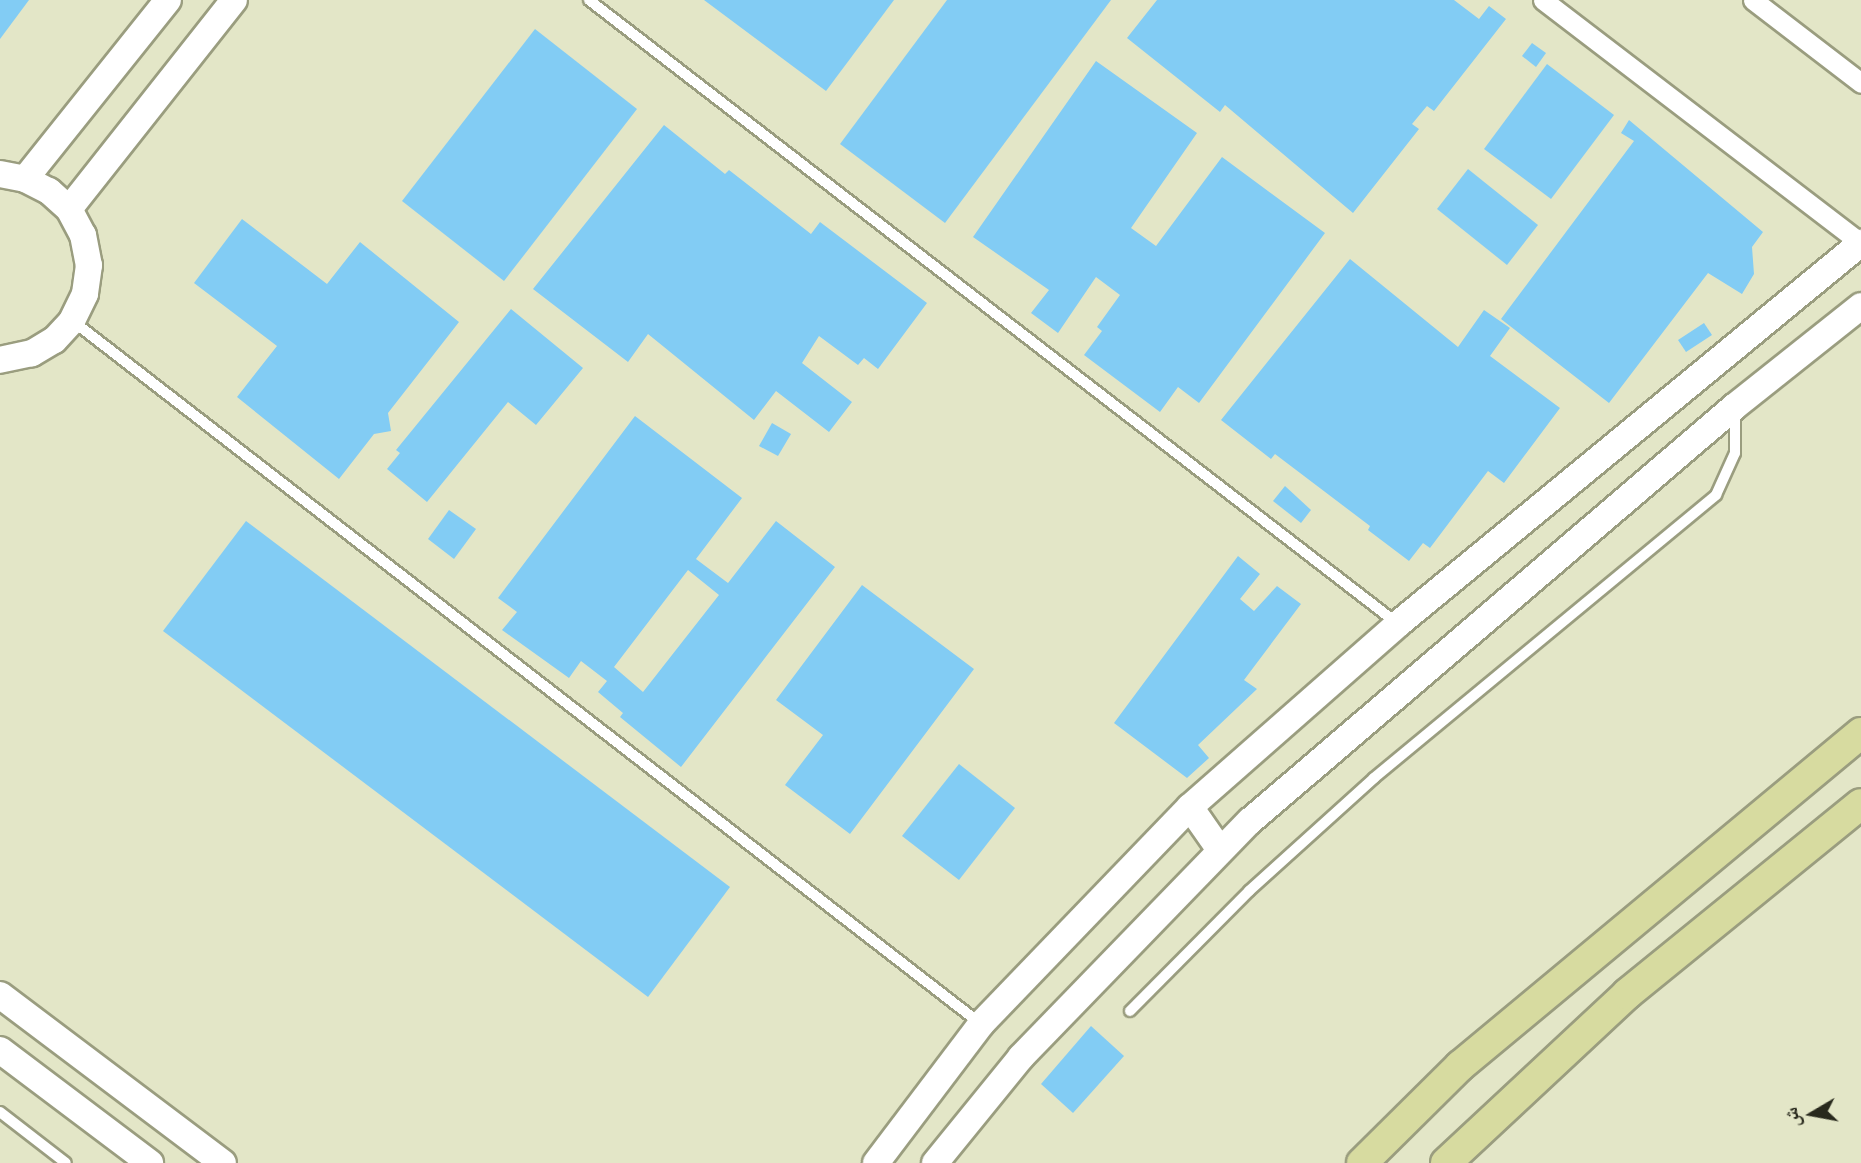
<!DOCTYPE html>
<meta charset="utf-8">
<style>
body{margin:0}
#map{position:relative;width:1861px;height:1163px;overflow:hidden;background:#e3e6c7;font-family:Raleway,"Noto Naskh Arabic",sans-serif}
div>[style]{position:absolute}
.building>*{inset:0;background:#82ccf4}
.roads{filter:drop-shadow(2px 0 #9a9d7f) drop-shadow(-2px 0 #9a9d7f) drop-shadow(0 2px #9a9d7f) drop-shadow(0 -2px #9a9d7f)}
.lane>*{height:10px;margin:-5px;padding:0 5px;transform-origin:5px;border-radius:5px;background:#fff}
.street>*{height:19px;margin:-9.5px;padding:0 9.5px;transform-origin:9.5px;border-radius:9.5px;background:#fff}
.secondary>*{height:26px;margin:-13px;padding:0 13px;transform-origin:13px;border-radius:13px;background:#fff}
.primary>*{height:30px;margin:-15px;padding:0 15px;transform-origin:15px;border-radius:15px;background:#d7dba0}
span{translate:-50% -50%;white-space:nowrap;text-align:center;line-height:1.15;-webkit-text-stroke:5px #e3e6c7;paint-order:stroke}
.north{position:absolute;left:1777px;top:1079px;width:70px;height:70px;-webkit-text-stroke:5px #e3e6c7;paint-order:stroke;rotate:260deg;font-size:19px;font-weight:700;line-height:28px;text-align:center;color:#28291d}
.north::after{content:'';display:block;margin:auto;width:24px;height:32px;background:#28291d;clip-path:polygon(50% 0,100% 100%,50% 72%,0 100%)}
</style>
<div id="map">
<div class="building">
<i style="clip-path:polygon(0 0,29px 0,0 39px)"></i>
<i style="clip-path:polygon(704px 0,894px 0,826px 91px)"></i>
<i style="clip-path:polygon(947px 0,1111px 0,945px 223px,840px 144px)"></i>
<i style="clip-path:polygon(1157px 0,1454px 0,1479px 19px,1489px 6px,1506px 19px,1434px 111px,1427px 106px,1412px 124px,1419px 129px,1353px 213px,1225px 105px,1220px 112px,1127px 38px)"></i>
<i style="clip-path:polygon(535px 29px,637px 109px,504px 281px,402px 201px)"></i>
<i style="clip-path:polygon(1532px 43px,1546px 53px,1536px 67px,1522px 56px)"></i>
<i style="clip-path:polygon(1096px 61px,1197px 133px,1131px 228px,1156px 246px,1222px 157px,1325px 233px,1199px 403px,1178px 387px,1160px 412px,1084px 355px,1102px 331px,1097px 327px,1120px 295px,1096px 277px,1058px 333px,1031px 313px,1049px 290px,973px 237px)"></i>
<i style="clip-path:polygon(1547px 64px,1614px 115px,1551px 199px,1484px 149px)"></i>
<i style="clip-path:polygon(1629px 120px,1763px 232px,1752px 247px,1754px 274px,1742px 294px,1708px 273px,1609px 403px,1501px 319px,1634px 141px,1621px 133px)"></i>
<i style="clip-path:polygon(664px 125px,725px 174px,729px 170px,811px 234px,820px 222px,927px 303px,878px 369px,864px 358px,858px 365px,819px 336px,802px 363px,852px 402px,829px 432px,776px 391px,754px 420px,648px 334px,628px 362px,533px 289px)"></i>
<i style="clip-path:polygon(1468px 169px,1538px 225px,1507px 265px,1437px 209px)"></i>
<i style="clip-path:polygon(242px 219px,327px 284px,360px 242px,459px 322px,388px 413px,391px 431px,374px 434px,339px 479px,237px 397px,277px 346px,194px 283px)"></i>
<i style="clip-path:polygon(1350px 259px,1458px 347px,1484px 310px,1510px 328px,1490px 356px,1560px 408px,1504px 483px,1488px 471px,1430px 548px,1423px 543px,1409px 561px,1368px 530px,1370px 526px,1275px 454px,1271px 459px,1221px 420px)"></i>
<i style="clip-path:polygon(511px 309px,583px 368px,536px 425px,508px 402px,427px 502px,387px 469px,400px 453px,396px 450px)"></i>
<i style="clip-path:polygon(1704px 323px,1712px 335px,1686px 352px,1678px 340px)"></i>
<i style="clip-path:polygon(evenodd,635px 416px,742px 498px,696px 559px,728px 583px,776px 521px,835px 567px,681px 767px,620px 717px,623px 713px,598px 692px,607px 681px,581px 661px,569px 678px,502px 630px,517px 612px,498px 598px,635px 416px,688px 570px,719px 595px,643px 692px,614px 667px,688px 570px)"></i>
<i style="clip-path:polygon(772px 423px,791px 434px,778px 456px,759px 446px)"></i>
<i style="clip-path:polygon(1285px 486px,1311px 510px,1301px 523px,1273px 501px)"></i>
<i style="clip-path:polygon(449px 510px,476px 529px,454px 559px,428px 539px)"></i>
<i style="clip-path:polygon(246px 521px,730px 887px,648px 997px,163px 631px)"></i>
<i style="clip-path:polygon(1238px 556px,1260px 574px,1240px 599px,1254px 611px,1277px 586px,1301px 604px,1244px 680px,1257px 689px,1198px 745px,1209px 758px,1187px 778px,1114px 723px)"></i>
<i style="clip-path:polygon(862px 585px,974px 669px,850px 834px,785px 785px,823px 735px,776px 700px)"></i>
<i style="clip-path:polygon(959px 764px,1015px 808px,959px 880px,902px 836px)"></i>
<i style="clip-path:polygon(1091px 1026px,1124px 1056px,1073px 1113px,1041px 1084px)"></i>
</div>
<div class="roads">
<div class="lane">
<i style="left:589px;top:0;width:1022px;rotate:37.64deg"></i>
<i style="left:74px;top:322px;width:1147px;rotate:37.74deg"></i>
<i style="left:1130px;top:1011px;width:169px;rotate:-45.2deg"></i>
<i style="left:1249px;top:891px;width:169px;rotate:-42.1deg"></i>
<i style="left:1374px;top:778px;width:444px;rotate:-39.6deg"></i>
<i style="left:1716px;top:495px;width:46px;rotate:-65.7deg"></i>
<i style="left:1735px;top:453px;width:43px;rotate:-90deg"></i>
<i style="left:0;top:1112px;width:83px;rotate:37.7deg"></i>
</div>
<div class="street">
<i style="left:1543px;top:0;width:400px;rotate:37.4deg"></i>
<i style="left:1753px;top:0;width:136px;rotate:37.5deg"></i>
</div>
<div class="secondary">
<i style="left:0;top:174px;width:25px;rotate:11deg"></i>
<i style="left:25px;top:179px;width:27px;rotate:27deg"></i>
<i style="left:49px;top:191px;width:27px;rotate:42deg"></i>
<i style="left:69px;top:209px;width:30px;rotate:62deg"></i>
<i style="left:83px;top:235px;width:31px;rotate:79deg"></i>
<i style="left:89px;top:265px;width:29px;rotate:98deg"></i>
<i style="left:85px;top:294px;width:30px;rotate:116deg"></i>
<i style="left:72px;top:321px;width:26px;rotate:133deg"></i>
<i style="left:54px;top:340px;width:26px;rotate:149deg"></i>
<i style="left:32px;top:353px;width:33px;rotate:168deg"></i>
<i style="left:25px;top:179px;width:229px;rotate:-51.4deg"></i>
<i style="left:69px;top:209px;width:266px;rotate:-51.7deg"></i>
<i style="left:1190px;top:807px;width:52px;rotate:55.1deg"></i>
<i style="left:0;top:995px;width:279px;rotate:37deg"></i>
<i style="left:0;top:1050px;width:188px;rotate:37deg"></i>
<i style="left:876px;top:1163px;width:174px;rotate:-52.9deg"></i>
<i style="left:981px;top:1024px;width:301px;rotate:-46.1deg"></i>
<i style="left:1190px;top:807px;width:277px;rotate:-41.3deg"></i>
<i style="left:1398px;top:624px;width:600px;rotate:-39.45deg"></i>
<i style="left:935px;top:1163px;width:136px;rotate:-50.9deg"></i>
<i style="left:1021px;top:1057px;width:329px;rotate:-45.9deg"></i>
<i style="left:1250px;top:821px;width:637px;rotate:-40.54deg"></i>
<i style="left:1734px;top:407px;width:162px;rotate:-38.5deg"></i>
</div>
<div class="primary">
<i style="left:1362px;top:1163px;width:138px;rotate:-44.7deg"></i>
<i style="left:1460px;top:1066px;width:521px;rotate:-39.71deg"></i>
<i style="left:1446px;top:1163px;width:248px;rotate:-43deg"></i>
<i style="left:1627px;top:994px;width:301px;rotate:-39.1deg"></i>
</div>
</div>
<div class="north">ش</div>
</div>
